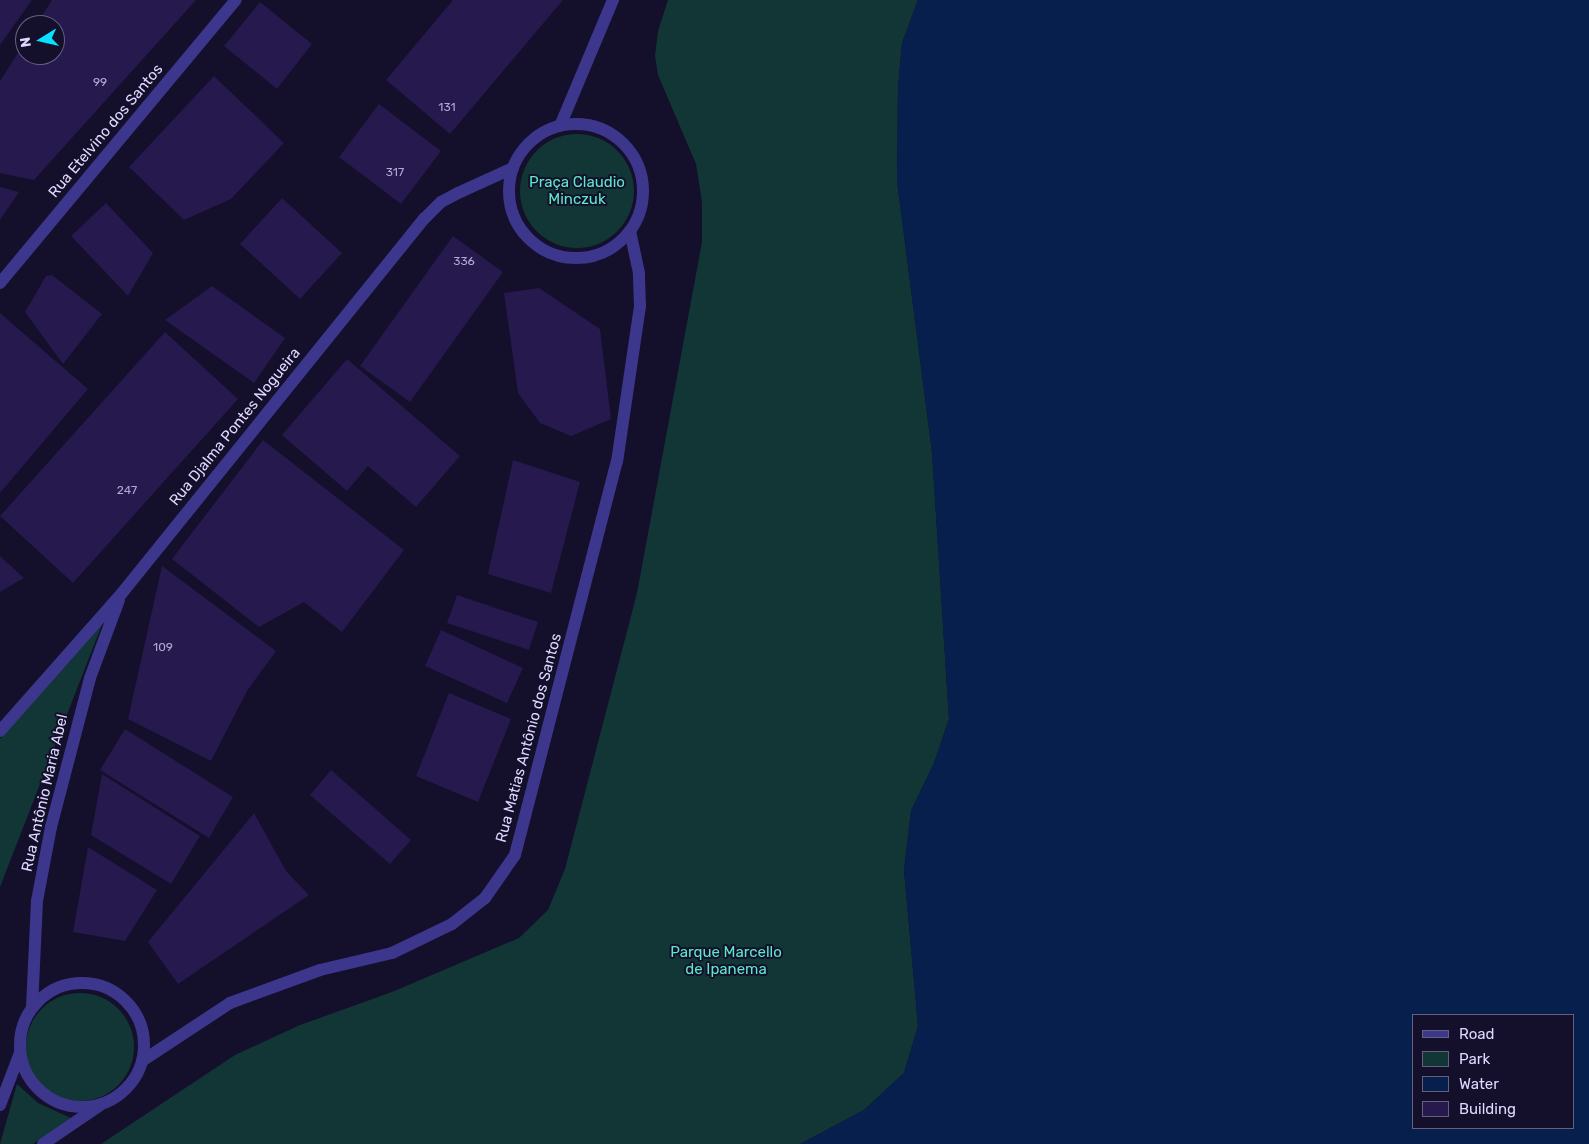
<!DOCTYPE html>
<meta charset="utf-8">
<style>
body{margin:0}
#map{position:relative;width:1589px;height:1144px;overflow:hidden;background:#140f2b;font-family:Rubik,sans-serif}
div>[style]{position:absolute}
.green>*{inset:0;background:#113635}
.round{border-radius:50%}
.water>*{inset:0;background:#071f4c}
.building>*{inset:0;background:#25194d}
.minor>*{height:12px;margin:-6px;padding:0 6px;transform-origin:6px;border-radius:6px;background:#3c378d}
.minor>.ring{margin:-6px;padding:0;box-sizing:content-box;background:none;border:12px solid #3c378d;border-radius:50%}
span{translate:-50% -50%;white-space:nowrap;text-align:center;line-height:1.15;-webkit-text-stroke:4px #140f2b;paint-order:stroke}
.number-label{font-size:12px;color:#b0a9d2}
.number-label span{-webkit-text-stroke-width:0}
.street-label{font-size:15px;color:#ded9ff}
.park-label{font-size:15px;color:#5be9c8}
.legend{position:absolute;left:1412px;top:1014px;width:162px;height:115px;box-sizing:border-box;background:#140f2b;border:1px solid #656080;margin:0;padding:6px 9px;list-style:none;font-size:15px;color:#ded9ff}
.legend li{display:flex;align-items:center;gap:10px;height:25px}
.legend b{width:25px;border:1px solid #656080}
.north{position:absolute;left:15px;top:15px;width:50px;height:50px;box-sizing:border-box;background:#140f2b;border:1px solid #656080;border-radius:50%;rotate:261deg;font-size:14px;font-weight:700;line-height:20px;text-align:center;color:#ded9ff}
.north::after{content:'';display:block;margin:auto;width:18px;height:22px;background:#05e1ff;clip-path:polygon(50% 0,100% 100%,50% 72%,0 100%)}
</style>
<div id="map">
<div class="green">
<i style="clip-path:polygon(668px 0,918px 0,902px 43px,898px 88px,897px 181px,932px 452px,949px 719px,934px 763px,911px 811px,904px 870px,918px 1026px,904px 1073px,864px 1110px,800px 1144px,101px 1144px,235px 1055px,300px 1025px,392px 992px,519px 938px,548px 910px,565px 869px,637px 593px,702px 242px,702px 202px,696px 164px,658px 75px,655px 56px,658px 31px)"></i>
<i class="round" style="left:520px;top:134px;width:114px;height:114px"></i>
<i style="clip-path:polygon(108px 609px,0 887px,0 739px)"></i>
<i class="round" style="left:26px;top:993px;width:108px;height:108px"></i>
<i style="clip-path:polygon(17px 1084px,38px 1103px,71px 1118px,33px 1144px,0 1144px)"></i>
</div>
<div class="water">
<i style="clip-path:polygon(evenodd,918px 0,1589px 0,1589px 1144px,800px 1144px,864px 1110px,904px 1073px,918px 1026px,904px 870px,911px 811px,934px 763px,949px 719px,932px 452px,897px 181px,898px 88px,902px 43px,918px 0,1413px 1015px,1573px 1015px,1573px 1128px,1413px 1128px,1413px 1015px)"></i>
</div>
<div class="building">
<i style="clip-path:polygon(0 0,32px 0,0 45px)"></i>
<i style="clip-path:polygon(52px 0,196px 0,34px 180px,0 173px,0 81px,25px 42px,25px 55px,55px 55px,55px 25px,36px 25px)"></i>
<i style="clip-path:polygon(453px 0,563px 0,450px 134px,386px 80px)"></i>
<i style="clip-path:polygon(260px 2px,312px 44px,277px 89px,224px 46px)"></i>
<i style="clip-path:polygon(214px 76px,284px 143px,231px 199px,184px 220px,129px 167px)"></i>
<i style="clip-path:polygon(379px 104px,441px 151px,401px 204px,339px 157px)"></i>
<i style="clip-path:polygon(0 187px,19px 192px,0 220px)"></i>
<i style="clip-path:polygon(282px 198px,342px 253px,300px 299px,240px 244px)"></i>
<i style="clip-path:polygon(106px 203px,153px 253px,128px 296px,71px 236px)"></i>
<i style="clip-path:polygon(453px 236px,503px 272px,410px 402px,360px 366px)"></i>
<i style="clip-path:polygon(52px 275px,102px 314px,63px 364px,25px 312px,46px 276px)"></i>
<i style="clip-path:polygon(212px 286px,285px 338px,254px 383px,165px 320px)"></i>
<i style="clip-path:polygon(539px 288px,600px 329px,611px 419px,571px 436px,540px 423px,518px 393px,504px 293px)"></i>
<i style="clip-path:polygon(0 313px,88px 389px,0 493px)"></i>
<i style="clip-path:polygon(165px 332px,238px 399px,73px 583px,0 516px)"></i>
<i style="clip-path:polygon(347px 359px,460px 456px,416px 507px,368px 466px,347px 491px,282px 435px)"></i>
<i style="clip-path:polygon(263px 440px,404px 550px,342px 632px,304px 602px,259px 627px,172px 559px)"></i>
<i style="clip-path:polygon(513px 460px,580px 482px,551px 593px,488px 574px)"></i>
<i style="clip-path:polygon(0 556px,24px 578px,0 592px)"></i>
<i style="clip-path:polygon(162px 566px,276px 651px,247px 691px,211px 761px,128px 719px)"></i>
<i style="clip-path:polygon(457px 595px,538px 622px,529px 650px,447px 623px)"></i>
<i style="clip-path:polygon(441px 630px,523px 668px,507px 703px,425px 666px)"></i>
<i style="clip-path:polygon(449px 693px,511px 719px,478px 802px,416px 776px)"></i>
<i style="clip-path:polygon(125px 729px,233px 797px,209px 838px,100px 770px)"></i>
<i style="clip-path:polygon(331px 770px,411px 840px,390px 864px,310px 795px)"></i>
<i style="clip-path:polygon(102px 774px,200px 836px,171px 884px,91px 835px)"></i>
<i style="clip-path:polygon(254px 813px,286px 871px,309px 895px,178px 984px,148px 942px)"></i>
<i style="clip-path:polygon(88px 847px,157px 890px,125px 941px,73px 932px)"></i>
</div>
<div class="minor">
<i class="ring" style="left:509px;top:124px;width:122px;height:122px"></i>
<i style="left:560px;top:126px;width:137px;rotate:-67.2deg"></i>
<i style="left:0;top:283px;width:368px;rotate:-50.2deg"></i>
<i style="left:0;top:731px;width:184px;rotate:-48.5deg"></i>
<i style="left:122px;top:593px;width:482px;rotate:-51.1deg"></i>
<i style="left:425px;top:218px;width:23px;rotate:-45deg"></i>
<i style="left:441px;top:202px;width:19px;rotate:-28deg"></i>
<i style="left:458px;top:193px;width:60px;rotate:-24.4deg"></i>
<i class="ring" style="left:20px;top:983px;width:112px;height:112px"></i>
<i style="left:32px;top:1007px;width:106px;rotate:-87.3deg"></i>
<i style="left:37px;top:901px;width:75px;rotate:-79.3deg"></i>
<i style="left:51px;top:827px;width:154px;rotate:-75.3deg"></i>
<i style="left:90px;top:678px;width:83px;rotate:-69.6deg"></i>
<i style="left:142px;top:1061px;width:105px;rotate:-33.4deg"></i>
<i style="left:230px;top:1003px;width:96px;rotate:-20.1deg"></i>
<i style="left:320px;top:970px;width:74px;rotate:-13.3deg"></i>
<i style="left:392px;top:953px;width:67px;rotate:-25.8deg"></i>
<i style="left:452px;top:924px;width:42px;rotate:-38.2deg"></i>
<i style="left:485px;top:898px;width:52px;rotate:-55.1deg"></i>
<i style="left:515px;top:855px;width:406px;rotate:-75.5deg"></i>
<i style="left:617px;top:462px;width:158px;rotate:-81.6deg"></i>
<i style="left:640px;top:306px;width:33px;rotate:-92deg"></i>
<i style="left:639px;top:273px;width:43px;rotate:-102.1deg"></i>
<i style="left:0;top:1105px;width:56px;rotate:-69deg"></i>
<i style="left:43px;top:1144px;width:68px;rotate:-34.2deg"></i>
</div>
<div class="number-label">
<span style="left:100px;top:83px">99</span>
<span style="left:447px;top:108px">131</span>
<span style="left:395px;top:173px">317</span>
<span style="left:464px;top:262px">336</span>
<span style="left:127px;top:491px">247</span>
<span style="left:163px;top:648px">109</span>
</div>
<div class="street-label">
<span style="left:106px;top:131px;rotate:-50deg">Rua Etelvino dos Santos</span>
<span style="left:235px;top:427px;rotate:-51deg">Rua Djalma Pontes Nogueira</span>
<span style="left:529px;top:738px;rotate:-75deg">Rua Matias Antônio dos Santos</span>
<span style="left:45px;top:793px;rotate:-77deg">Rua Antônio Maria Abel</span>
</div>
<div class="park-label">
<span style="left:577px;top:191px">Praça Claudio<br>Minczuk</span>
<span style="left:726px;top:961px">Parque Marcello<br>de Ipanema</span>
</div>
<ul class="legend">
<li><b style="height:6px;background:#3c378d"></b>Road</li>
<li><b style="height:14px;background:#113635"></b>Park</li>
<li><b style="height:14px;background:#071f4c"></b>Water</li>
<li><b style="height:14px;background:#25194d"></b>Building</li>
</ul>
<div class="north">N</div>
</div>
